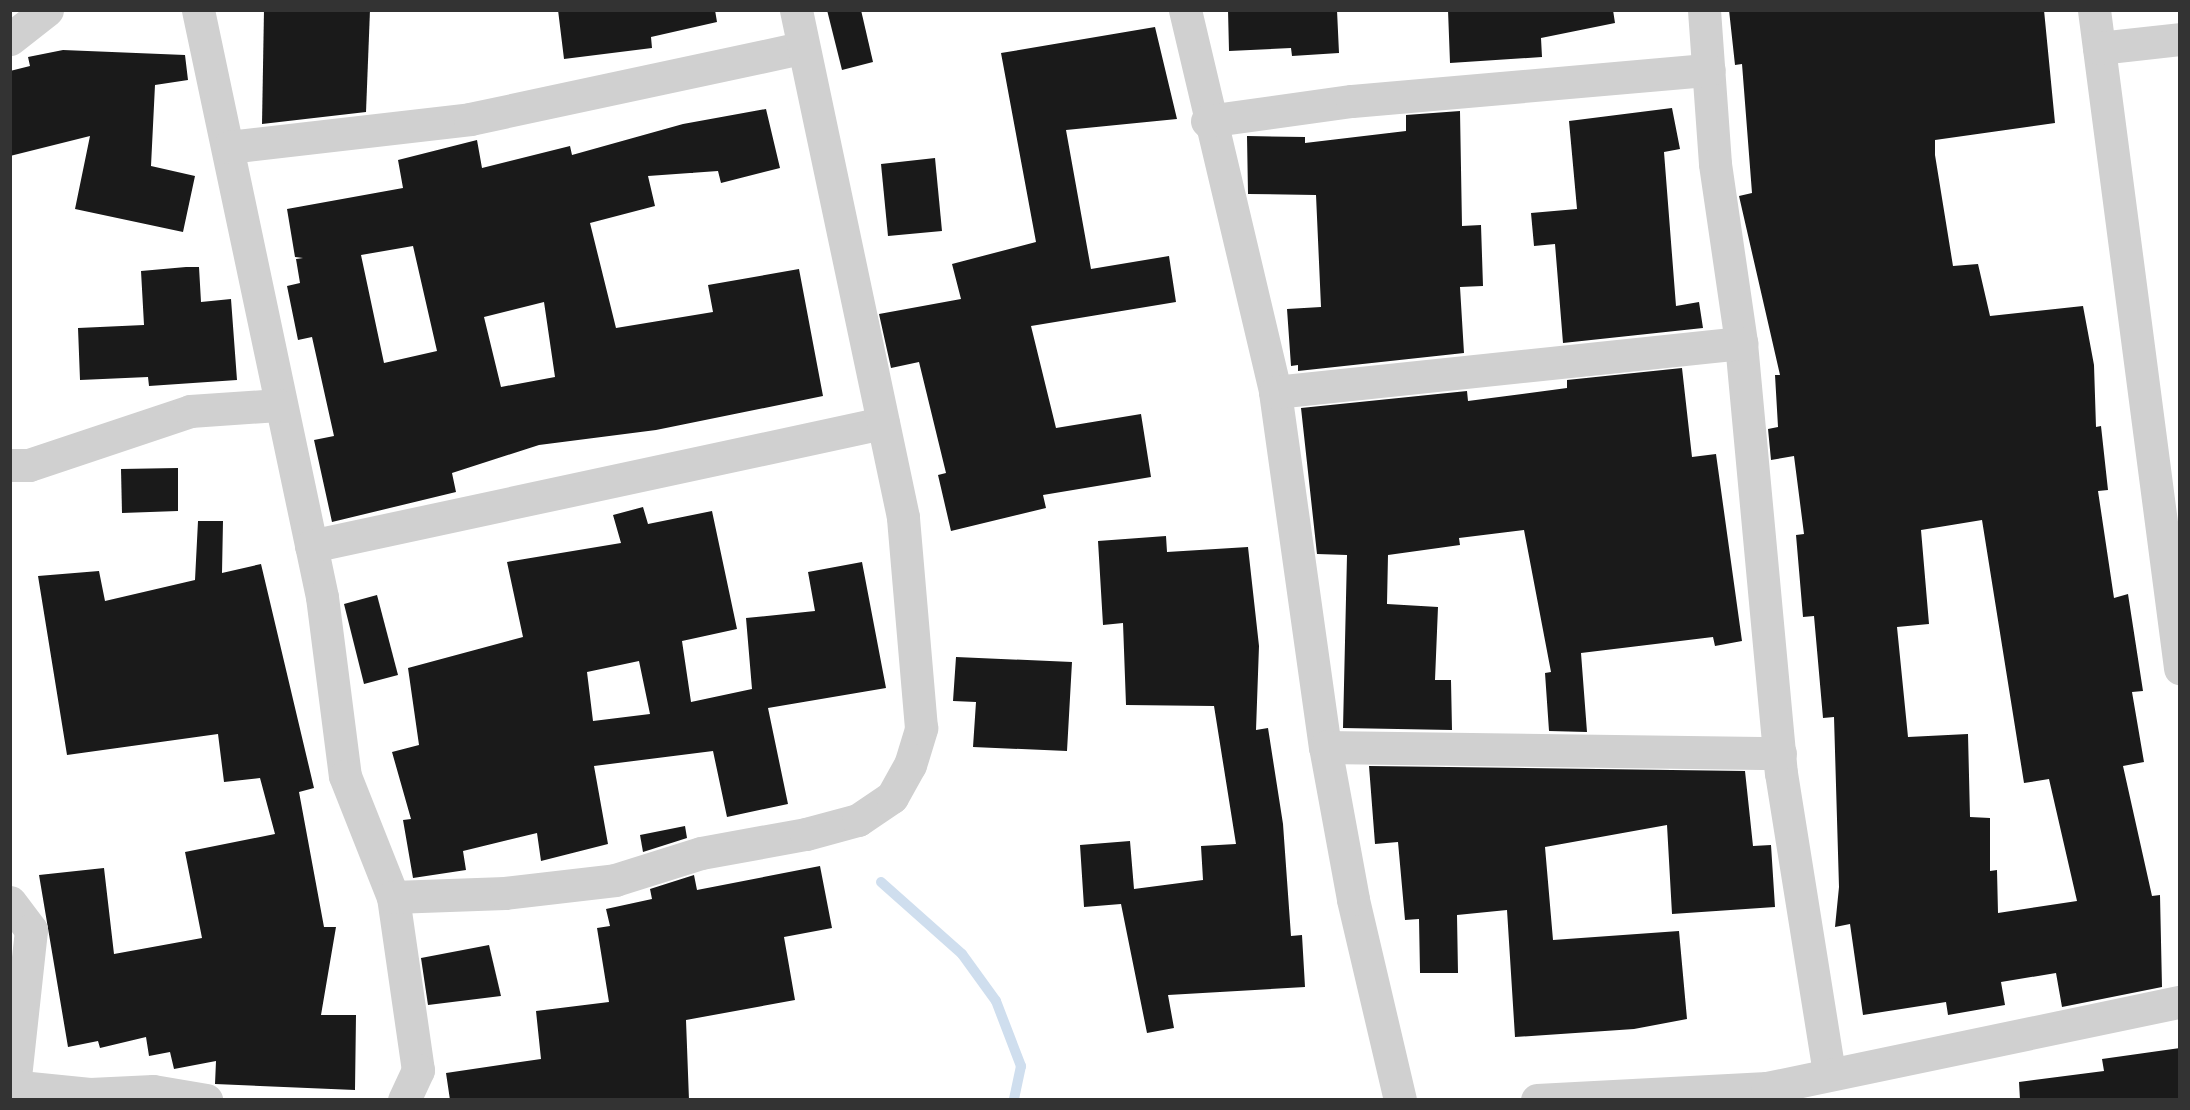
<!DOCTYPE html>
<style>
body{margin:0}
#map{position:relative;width:2190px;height:1110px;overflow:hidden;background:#fff;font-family:"Archivo Narrow",sans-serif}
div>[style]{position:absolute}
.stream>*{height:10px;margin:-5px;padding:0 5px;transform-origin:5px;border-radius:5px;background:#cfdeee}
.building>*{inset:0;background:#1a1a1a}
.street>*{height:33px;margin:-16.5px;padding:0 16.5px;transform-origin:16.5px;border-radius:16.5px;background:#d0d0d0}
span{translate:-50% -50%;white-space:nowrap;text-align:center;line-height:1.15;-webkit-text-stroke:6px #fff;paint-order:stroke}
.frame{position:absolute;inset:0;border:12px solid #333;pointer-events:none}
</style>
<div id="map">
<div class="stream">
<i style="left:881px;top:882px;width:108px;rotate:41.6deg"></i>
<i style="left:962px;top:954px;width:58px;rotate:54.1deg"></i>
<i style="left:996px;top:1001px;width:70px;rotate:69deg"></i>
<i style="left:1021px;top:1066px;width:35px;rotate:102deg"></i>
</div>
<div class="building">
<i style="clip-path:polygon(264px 10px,370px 10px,366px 112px,262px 124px)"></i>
<i style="clip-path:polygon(558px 10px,715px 10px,717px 22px,651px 37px,652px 48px,564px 59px)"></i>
<i style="clip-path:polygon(827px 10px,861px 10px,873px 62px,842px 70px)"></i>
<i style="clip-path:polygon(1228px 10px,1337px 10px,1339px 53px,1292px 56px,1291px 48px,1229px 51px)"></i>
<i style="clip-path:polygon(1448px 10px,1613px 10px,1615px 23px,1541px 38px,1542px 57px,1450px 63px)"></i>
<i style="clip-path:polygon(evenodd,1729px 10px,2044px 10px,2055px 123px,1935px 140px,1935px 155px,1953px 266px,1978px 264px,1990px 316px,2083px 306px,2094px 365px,2096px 427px,2101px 426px,2108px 490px,2098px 491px,2114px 598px,2128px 594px,2143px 691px,2132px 692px,2144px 762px,2123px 766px,2152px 896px,2160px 895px,2162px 987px,2062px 1007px,2056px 973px,2001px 982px,2005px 1005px,1948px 1015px,1946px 1002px,1863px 1015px,1850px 924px,1835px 927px,1839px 887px,1834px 717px,1823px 718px,1814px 616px,1803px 617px,1796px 535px,1804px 534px,1794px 456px,1771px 460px,1768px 429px,1778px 427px,1775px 375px,1780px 375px,1739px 196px,1752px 193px,1742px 64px,1735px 65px,1729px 10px,1982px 520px,2024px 783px,2049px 779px,2077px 901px,1998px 913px,1997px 870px,1990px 871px,1990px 818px,1970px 817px,1968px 734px,1908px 737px,1897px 627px,1929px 624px,1921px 530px,1982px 520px)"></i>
<i style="clip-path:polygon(1155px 27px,1177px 119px,1066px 130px,1091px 269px,1169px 256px,1176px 302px,1031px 326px,1056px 428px,1141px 414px,1151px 477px,1043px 495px,1046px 508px,951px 531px,938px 475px,946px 473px,919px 362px,891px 368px,879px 314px,961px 299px,952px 264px,1036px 242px,1001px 53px)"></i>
<i style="clip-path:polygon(63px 50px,185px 55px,188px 80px,155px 85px,151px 166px,195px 176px,183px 232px,75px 209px,90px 136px,10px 156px,10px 71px,30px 66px,28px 57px)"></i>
<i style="clip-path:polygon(1672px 108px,1680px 149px,1664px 152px,1676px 306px,1699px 302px,1703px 328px,1563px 343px,1555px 244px,1534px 246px,1531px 213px,1577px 209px,1569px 121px)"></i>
<i style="clip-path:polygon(evenodd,766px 109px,780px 168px,721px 183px,718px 171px,648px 176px,655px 206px,590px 223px,616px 328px,713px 312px,708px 285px,799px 269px,823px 396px,656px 430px,539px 445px,452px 473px,456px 492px,332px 522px,314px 440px,334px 436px,312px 337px,298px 340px,287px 286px,300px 283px,296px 259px,303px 258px,295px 257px,287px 209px,403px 188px,398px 160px,477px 140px,482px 168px,570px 146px,572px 155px,683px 124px,766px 109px,413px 246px,437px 351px,384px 363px,361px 255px,413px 246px,766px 109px,544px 302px,555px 377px,501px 387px,484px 317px,544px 302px)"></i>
<i style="clip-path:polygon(1460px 111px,1462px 226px,1481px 225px,1483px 286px,1460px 287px,1464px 353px,1298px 371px,1298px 365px,1291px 366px,1287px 309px,1321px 307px,1316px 195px,1248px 194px,1247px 136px,1305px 137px,1305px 143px,1406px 131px,1406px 115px)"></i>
<i style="clip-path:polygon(935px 158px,942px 231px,888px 236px,881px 164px)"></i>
<i style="clip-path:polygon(186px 267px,199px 267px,201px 302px,231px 299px,237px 380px,149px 386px,148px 377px,80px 380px,78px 328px,144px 325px,141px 271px)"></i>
<i style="clip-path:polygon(1682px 368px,1692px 457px,1716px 454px,1742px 641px,1715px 646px,1713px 637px,1581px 653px,1587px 732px,1549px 731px,1545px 673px,1551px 672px,1524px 530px,1459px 538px,1460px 545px,1388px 555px,1387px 604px,1438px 607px,1435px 680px,1451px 680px,1452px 730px,1343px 728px,1347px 555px,1317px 554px,1301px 408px,1467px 391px,1468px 401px,1567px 388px,1567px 380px)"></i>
<i style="clip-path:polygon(178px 468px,178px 511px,122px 513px,121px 469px)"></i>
<i style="clip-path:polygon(evenodd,643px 507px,648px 524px,712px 511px,737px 629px,682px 641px,691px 702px,752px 689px,746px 618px,815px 611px,808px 572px,862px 562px,886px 688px,768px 708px,788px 804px,727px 817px,713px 751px,594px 766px,608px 844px,541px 861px,537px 833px,463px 851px,466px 870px,413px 878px,403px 820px,411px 819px,392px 752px,419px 745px,408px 668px,523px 637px,507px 562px,621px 543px,613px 515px,643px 507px,639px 661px,650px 714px,593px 721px,587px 672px,639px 661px)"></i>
<i style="clip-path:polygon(198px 521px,223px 521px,222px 573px,261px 564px,314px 788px,299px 792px,324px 927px,336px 927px,321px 1015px,356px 1015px,355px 1090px,215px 1084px,216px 1061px,174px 1069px,170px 1052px,149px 1056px,146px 1037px,100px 1048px,98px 1041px,68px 1047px,39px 875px,104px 868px,114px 954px,202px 938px,185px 852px,275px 834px,260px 778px,224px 782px,218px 734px,67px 755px,38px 576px,99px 571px,105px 601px,195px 580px)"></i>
<i style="clip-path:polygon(1166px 536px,1167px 552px,1248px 547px,1259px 646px,1256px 730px,1268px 728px,1283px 824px,1291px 936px,1302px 935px,1305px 987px,1168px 995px,1174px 1028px,1147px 1033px,1121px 904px,1084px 907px,1080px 845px,1130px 841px,1134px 889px,1203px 880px,1201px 846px,1236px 844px,1214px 706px,1126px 705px,1123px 623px,1103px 625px,1098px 541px)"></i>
<i style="clip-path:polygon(377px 595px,398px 675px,364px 684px,344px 604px)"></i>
<i style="clip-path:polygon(956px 657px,1072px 662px,1067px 751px,973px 747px,976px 702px,953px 701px)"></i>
<i style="clip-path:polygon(1369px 766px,1745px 771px,1753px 846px,1771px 845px,1775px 907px,1672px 914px,1667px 825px,1545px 847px,1553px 940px,1679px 931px,1687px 1019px,1634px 1029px,1515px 1037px,1507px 910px,1457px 915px,1458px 973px,1420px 973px,1419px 919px,1405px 920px,1398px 842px,1375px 844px)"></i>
<i style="clip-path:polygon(685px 826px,687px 838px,643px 852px,640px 835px)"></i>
<i style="clip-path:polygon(820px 866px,832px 928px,784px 937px,795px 1000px,686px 1020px,689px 1100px,450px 1100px,446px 1073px,541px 1059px,536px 1011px,609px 1002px,597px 928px,610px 926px,606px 909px,652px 899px,650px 889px,694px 875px,697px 890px)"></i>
<i style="clip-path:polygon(489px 945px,501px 996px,428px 1005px,421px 958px)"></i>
<i style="clip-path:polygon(2180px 1048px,2180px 1100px,2020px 1100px,2019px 1082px,2104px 1071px,2102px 1059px)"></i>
</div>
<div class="street">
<i style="left:198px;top:10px;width:600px;rotate:78.07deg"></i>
<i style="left:322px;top:597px;width:180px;rotate:82.7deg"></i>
<i style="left:345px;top:776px;width:130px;rotate:68.4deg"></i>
<i style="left:393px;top:897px;width:175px;rotate:81.8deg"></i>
<i style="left:418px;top:1070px;width:33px;rotate:115deg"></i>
<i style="left:1185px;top:10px;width:392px;rotate:76.7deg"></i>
<i style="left:1275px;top:392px;width:359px;rotate:82deg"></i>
<i style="left:1704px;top:10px;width:154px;rotate:85.9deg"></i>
<i style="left:1715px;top:164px;width:181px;rotate:81.7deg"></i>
<i style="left:1741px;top:343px;width:432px;rotate:84.7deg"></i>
<i style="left:1781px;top:773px;width:303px;rotate:80.9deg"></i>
<i style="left:2094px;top:10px;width:664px;rotate:82.55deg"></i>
<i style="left:10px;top:39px;width:47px;rotate:-38.1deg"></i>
<i style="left:2099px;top:48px;width:81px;rotate:-6.3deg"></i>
<i style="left:1207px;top:121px;width:146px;rotate:-7.9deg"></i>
<i style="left:1352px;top:101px;width:358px;rotate:-5deg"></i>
<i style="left:229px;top:147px;width:243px;rotate:-6.6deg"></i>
<i style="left:470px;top:119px;width:340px;rotate:-12.1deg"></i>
<i style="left:1275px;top:392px;width:469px;rotate:-6deg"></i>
<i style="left:10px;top:465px;width:19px"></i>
<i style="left:29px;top:465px;width:170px;rotate:-18.5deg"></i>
<i style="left:190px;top:411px;width:88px;rotate:-3.9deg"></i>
<i style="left:311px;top:546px;width:585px;rotate:-12.14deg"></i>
<i style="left:393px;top:897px;width:112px;rotate:-2deg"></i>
<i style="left:505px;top:893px;width:111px;rotate:-6.7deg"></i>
<i style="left:615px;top:880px;width:90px;rotate:-17.4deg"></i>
<i style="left:701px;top:853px;width:107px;rotate:-10.3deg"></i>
<i style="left:806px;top:834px;width:54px;rotate:-15.1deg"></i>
<i style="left:858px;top:820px;width:41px;rotate:-34.1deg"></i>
<i style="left:892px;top:797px;width:37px;rotate:-61deg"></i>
<i style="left:910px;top:765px;width:39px;rotate:-73deg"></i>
<i style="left:921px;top:728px;width:212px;rotate:-94.9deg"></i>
<i style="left:903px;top:517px;width:518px;rotate:-101.92deg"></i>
<i style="left:10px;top:902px;width:35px;rotate:53deg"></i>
<i style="left:31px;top:930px;width:157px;rotate:96.2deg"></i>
<i style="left:10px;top:1086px;width:80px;rotate:5.7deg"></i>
<i style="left:90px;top:1094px;width:63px;rotate:-2.7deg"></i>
<i style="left:153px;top:1091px;width:54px;rotate:9.6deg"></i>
<i style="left:1400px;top:1100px;width:206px;rotate:-103.2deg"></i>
<i style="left:1353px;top:899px;width:155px;rotate:-100.4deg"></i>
<i style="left:1325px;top:747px;width:455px;rotate:0.8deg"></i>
<i style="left:1537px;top:1100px;width:230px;rotate:-3deg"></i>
<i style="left:1767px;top:1088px;width:422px;rotate:-11.8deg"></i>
</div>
<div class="frame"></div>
</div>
